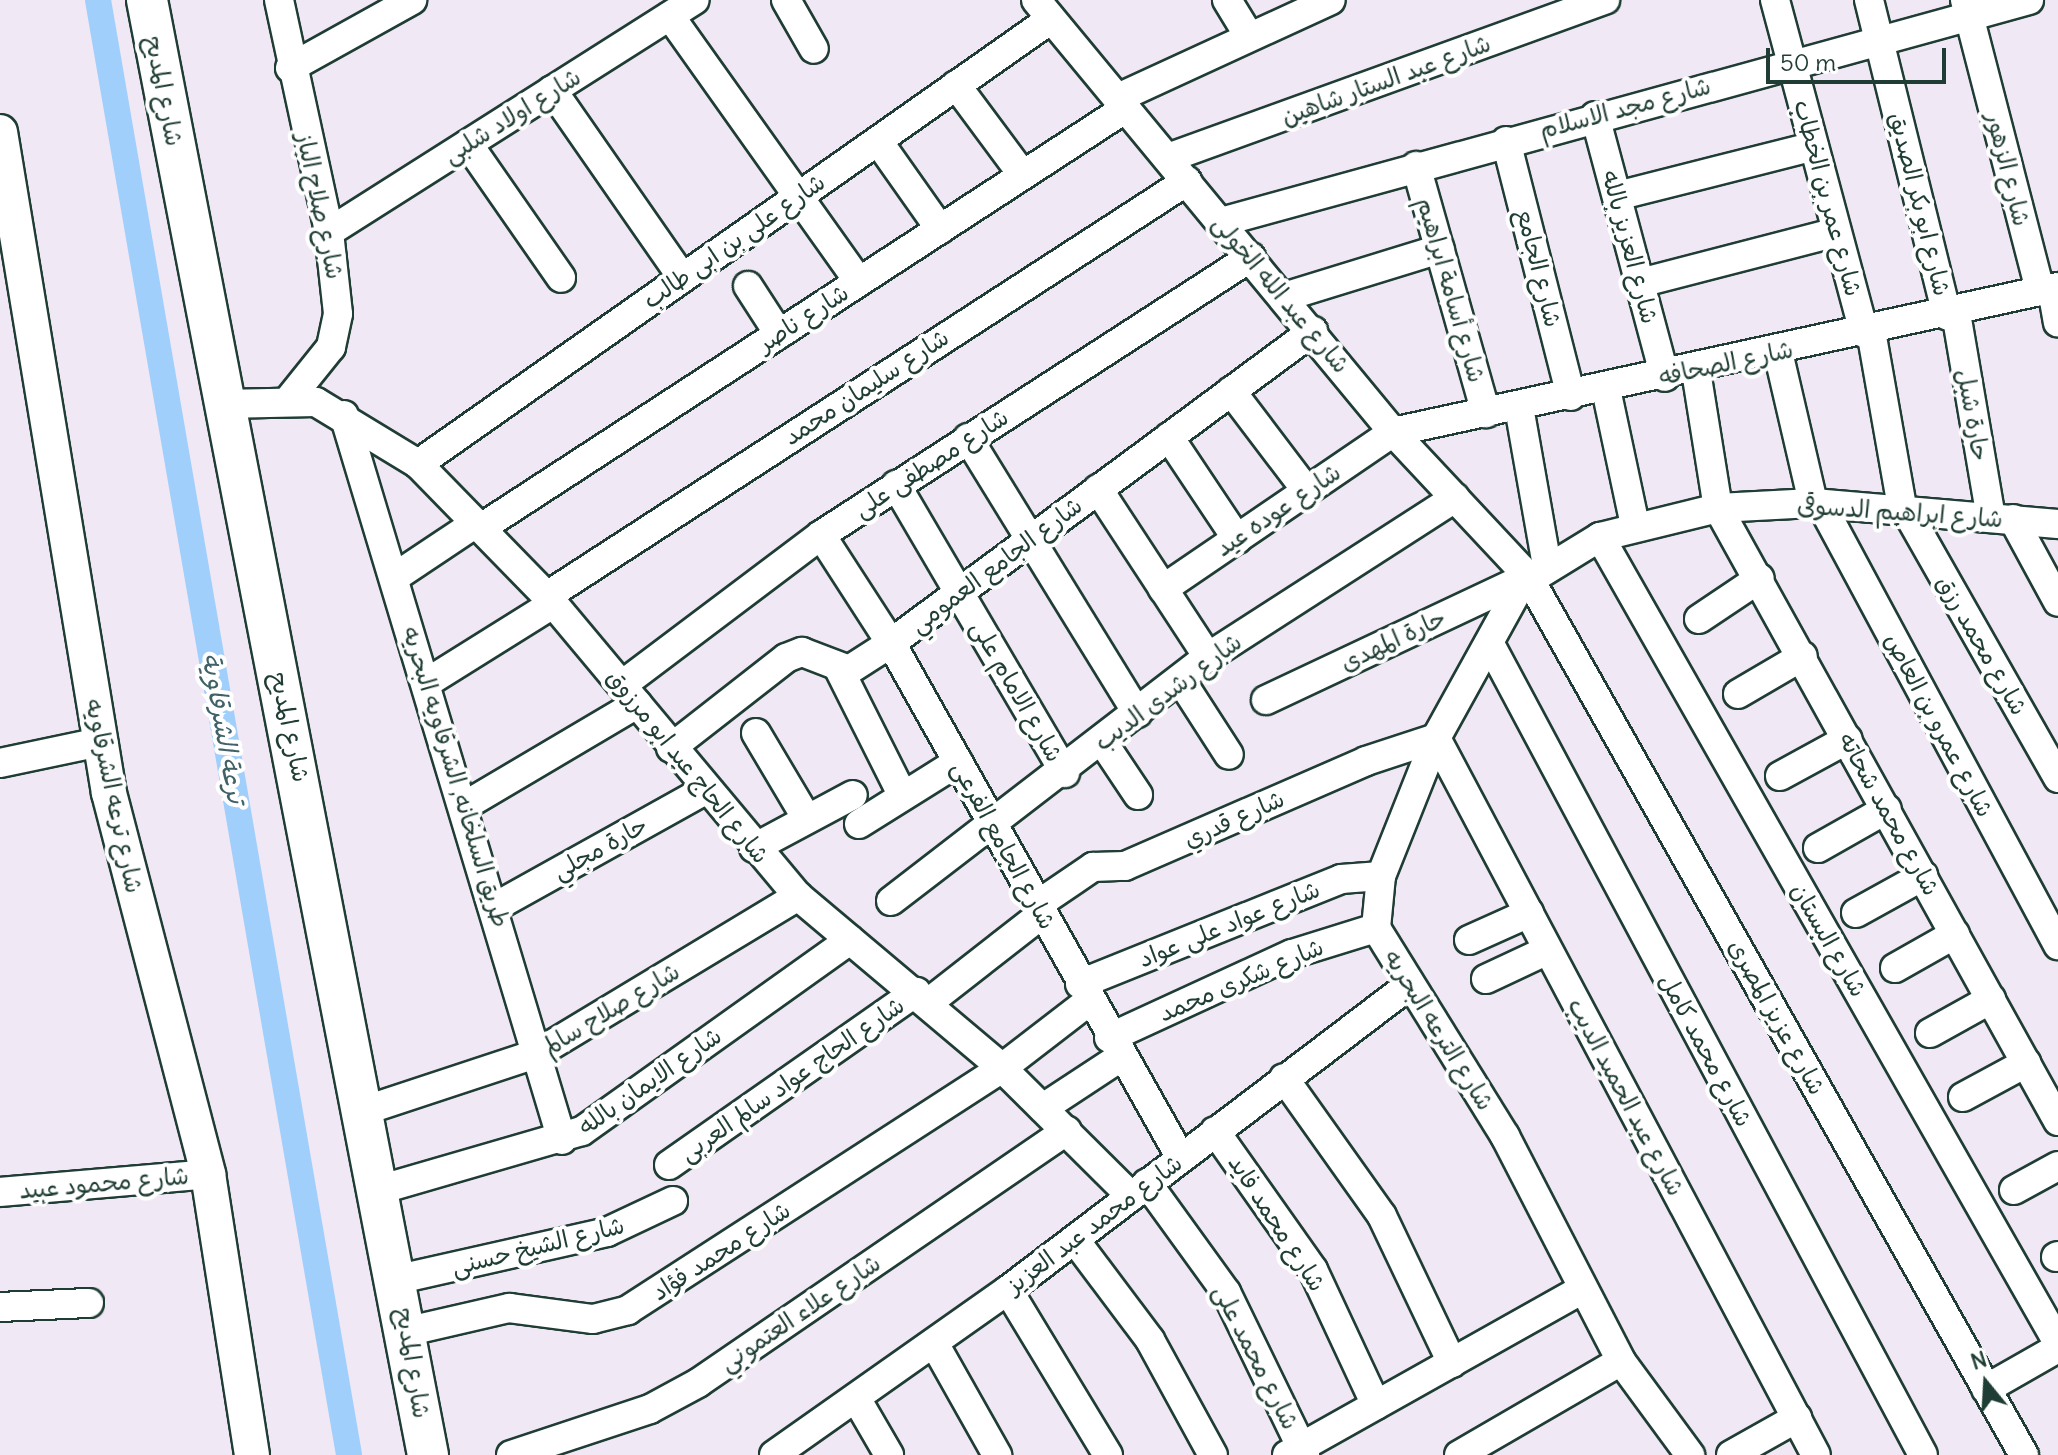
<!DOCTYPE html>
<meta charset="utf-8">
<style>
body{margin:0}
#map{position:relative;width:2058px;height:1455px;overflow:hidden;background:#f1e8f5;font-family:Delius,"Playpen Sans Arabic",sans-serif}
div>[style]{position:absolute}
.canal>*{height:26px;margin:-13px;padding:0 13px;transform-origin:13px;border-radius:13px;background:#a1cffc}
.roads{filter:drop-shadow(2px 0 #1f3d34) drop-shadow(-2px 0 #1f3d34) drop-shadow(0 2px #1f3d34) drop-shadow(0 -2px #1f3d34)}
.minor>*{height:28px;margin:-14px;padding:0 14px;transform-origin:14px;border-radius:14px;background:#fff}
.tertiary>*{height:34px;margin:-17px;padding:0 17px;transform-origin:17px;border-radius:17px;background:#fff}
.secondary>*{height:40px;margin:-20px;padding:0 20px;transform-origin:20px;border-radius:20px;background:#fff}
span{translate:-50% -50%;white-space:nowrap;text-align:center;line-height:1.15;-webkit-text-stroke:8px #fff;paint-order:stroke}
.street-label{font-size:24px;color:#1f3d34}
.water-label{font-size:26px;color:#406266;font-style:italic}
.north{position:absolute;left:1946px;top:1343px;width:80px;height:80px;-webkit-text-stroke:6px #fff;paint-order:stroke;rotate:342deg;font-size:22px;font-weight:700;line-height:32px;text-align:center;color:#1f3d34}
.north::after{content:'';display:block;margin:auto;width:28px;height:36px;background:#1f3d34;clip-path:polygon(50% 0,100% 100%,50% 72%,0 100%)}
.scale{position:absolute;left:1766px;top:48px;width:180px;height:36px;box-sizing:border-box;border:4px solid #1f3d34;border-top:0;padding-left:10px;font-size:24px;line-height:28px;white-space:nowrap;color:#1f3d34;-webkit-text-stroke:6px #fff;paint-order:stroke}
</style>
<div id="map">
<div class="canal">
<i style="left:98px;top:0;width:1476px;rotate:80.21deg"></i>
</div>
<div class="roads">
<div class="minor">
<i style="left:279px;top:0;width:237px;rotate:77.8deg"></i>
<i style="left:329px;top:232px;width:82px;rotate:83.7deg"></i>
<i style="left:338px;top:314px;width:34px;rotate:102deg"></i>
<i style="left:331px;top:347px;width:65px;rotate:128.8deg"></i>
<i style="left:786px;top:0;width:56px;rotate:60.3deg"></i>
<i style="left:1036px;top:0;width:560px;rotate:50.43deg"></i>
<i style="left:1393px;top:432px;width:187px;rotate:46.9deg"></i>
<i style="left:1521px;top:569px;width:17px;rotate:93deg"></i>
<i style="left:1520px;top:586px;width:174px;rotate:118.9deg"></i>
<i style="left:1436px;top:738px;width:149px;rotate:111.7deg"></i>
<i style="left:1381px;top:876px;width:52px;rotate:95.5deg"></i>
<i style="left:1376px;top:928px;width:245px;rotate:58.2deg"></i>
<i style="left:1505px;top:1136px;width:253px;rotate:62.7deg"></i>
<i style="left:1621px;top:1361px;width:117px;rotate:53.7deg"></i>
<i style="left:1227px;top:0;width:42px;rotate:58.6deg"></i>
<i style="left:1775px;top:0;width:345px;rotate:75deg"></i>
<i style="left:1869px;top:0;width:325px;rotate:76.1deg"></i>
<i style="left:1965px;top:0;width:301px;rotate:75.5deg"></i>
<i style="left:670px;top:16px;width:326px;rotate:54.6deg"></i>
<i style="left:290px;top:68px;width:140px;rotate:-29.1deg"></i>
<i style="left:956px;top:85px;width:111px;rotate:53.4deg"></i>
<i style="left:552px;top:90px;width:228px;rotate:55.2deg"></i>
<i style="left:1118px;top:98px;width:234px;rotate:-24.7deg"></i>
<i style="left:1595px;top:116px;width:270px;rotate:75deg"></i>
<i style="left:878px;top:141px;width:108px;rotate:54.8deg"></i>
<i style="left:1506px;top:141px;width:263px;rotate:75.7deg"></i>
<i style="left:468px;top:144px;width:163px;rotate:55.2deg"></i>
<i style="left:1168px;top:158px;width:465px;rotate:-19.9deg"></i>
<i style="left:1416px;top:166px;width:257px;rotate:74.2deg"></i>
<i style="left:1617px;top:196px;width:203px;rotate:-14.2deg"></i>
<i style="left:1221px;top:222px;width:838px;rotate:-15.36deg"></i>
<i style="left:329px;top:232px;width:433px;rotate:-32.4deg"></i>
<i style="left:1640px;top:283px;width:203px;rotate:-14.5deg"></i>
<i style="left:748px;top:286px;width:57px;rotate:57.1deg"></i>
<i style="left:2052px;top:289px;width:34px;rotate:80deg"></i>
<i style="left:1284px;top:297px;width:163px;rotate:-17.1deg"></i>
<i style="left:1956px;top:313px;width:208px;rotate:80.3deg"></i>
<i style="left:1871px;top:331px;width:184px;rotate:80deg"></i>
<i style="left:1778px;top:352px;width:155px;rotate:76.9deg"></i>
<i style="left:1696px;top:371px;width:139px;rotate:80.9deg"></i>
<i style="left:1718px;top:508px;width:701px;rotate:60.99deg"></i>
<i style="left:1606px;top:389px;width:140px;rotate:78deg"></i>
<i style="left:1231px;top:391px;width:126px;rotate:52.8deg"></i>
<i style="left:223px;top:404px;width:93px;rotate:-1.2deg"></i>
<i style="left:316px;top:402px;width:119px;rotate:31.3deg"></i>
<i style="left:418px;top:464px;width:185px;rotate:45.7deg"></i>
<i style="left:547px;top:596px;width:391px;rotate:50.1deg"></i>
<i style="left:798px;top:896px;width:267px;rotate:40.1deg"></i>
<i style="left:1002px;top:1068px;width:182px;rotate:44.8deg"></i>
<i style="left:1519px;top:407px;width:160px;rotate:80deg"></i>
<i style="left:344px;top:415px;width:757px;rotate:73.26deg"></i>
<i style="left:1169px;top:437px;width:123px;rotate:56.3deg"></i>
<i style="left:968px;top:438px;width:323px;rotate:58.4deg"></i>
<i style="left:418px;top:464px;width:774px;rotate:-35.11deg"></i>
<i style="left:896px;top:485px;width:334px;rotate:59.6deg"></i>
<i style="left:1098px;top:489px;width:201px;rotate:56.8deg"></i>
<i style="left:1821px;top:504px;width:501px;rotate:61.75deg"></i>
<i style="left:1907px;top:512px;width:306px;rotate:60.4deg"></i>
<i style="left:2013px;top:519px;width:94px;rotate:61.5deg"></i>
<i style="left:481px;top:528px;width:770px;rotate:-33.07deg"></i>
<i style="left:821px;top:535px;width:129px;rotate:57.1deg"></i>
<i style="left:891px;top:643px;width:591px;rotate:60.62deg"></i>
<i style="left:1600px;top:537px;width:927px;rotate:60.39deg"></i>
<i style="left:395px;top:577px;width:97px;rotate:-33.7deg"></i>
<i style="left:1529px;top:578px;width:1007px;rotate:60.56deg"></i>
<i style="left:1520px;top:586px;width:94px;rotate:-31.5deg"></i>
<i style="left:1600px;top:537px;width:122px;rotate:-13.8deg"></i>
<i style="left:1718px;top:508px;width:95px;rotate:-3deg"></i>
<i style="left:1813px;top:503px;width:246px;rotate:4.9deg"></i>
<i style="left:1163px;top:589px;width:278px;rotate:-34.3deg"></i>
<i style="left:1393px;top:432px;width:681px;rotate:-12.3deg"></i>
<i style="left:547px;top:596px;width:763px;rotate:-32.96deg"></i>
<i style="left:1699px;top:619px;width:73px;rotate:-33.9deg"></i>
<i style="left:1490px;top:644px;width:919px;rotate:61.9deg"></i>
<i style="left:839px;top:669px;width:142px;rotate:63.3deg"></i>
<i style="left:1180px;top:679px;width:90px;rotate:57.2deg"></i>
<i style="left:428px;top:682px;width:147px;rotate:-32deg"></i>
<i style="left:622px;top:685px;width:249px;rotate:-37deg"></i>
<i style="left:821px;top:535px;width:512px;rotate:-32.88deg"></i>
<i style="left:1738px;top:694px;width:75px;rotate:-30.3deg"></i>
<i style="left:1266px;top:700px;width:282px;rotate:-25.2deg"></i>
<i style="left:756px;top:733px;width:100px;rotate:59.3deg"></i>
<i style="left:1102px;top:741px;width:65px;rotate:56.3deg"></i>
<i style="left:671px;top:748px;width:146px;rotate:-38deg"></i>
<i style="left:786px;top:658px;width:17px;rotate:-21deg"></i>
<i style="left:802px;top:652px;width:50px;rotate:21deg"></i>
<i style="left:849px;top:670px;width:50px;rotate:-32.7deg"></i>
<i style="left:891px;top:643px;width:525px;rotate:-36.48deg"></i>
<i style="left:0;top:763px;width:102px;rotate:-11.9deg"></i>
<i style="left:1780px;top:776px;width:77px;rotate:-28.6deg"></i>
<i style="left:466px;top:805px;width:199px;rotate:-30.6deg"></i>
<i style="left:859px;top:824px;width:117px;rotate:-32.1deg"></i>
<i style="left:754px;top:848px;width:112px;rotate:-28.2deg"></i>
<i style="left:1818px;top:848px;width:79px;rotate:-29.5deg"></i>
<i style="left:891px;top:901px;width:400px;rotate:-37.6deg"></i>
<i style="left:1208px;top:657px;width:294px;rotate:-32.8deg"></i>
<i style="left:1037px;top:905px;width:68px;rotate:-34.2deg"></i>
<i style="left:1093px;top:867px;width:32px;rotate:-2deg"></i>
<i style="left:1125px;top:866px;width:263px;rotate:-23.5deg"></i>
<i style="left:1366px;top:761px;width:74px;rotate:-18.2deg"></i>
<i style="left:1436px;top:738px;width:811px;rotate:62.08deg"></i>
<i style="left:495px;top:907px;width:240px;rotate:-29.1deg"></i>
<i style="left:1856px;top:913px;width:77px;rotate:-28.9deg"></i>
<i style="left:1469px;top:940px;width:66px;rotate:-24.2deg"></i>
<i style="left:1895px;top:968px;width:69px;rotate:-29.5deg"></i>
<i style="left:1486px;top:979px;width:68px;rotate:-25.1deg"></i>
<i style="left:1080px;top:984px;width:281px;rotate:-21.9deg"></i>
<i style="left:1341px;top:879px;width:40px;rotate:-4.3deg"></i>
<i style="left:928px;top:1003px;width:145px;rotate:-38deg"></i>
<i style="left:1930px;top:1033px;width:70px;rotate:-29.1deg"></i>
<i style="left:1109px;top:1038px;width:201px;rotate:-24.7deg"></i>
<i style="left:1292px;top:954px;width:88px;rotate:-17.2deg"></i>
<i style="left:1284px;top:1078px;width:169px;rotate:54.6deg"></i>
<i style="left:1382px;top:1216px;width:163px;rotate:64.5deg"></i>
<i style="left:1963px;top:1097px;width:72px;rotate:-28.4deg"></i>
<i style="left:1043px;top:1108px;width:91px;rotate:-33.3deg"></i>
<i style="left:366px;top:1110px;width:181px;rotate:-18.3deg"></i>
<i style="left:538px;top:1053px;width:304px;rotate:-31.1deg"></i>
<i style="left:1215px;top:1131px;width:170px;rotate:54.8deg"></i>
<i style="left:1313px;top:1270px;width:149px;rotate:65deg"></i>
<i style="left:669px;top:1165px;width:302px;rotate:-35deg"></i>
<i style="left:1147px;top:1183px;width:135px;rotate:54.1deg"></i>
<i style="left:1226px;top:1292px;width:181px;rotate:64.1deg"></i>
<i style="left:382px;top:1189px;width:208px;rotate:-16.2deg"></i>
<i style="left:582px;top:1131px;width:329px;rotate:-35.5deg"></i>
<i style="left:2014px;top:1190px;width:50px;rotate:-28.6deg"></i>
<i style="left:0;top:1192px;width:209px;rotate:-4.9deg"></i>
<i style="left:1075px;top:1240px;width:125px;rotate:53.1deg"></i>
<i style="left:1150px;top:1340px;width:131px;rotate:61.3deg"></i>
<i style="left:2056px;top:1257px;width:2px;rotate:-27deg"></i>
<i style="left:399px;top:1279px;width:213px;rotate:-12.7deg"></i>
<i style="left:607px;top:1232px;width:73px;rotate:-25.2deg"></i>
<i style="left:1008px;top:1290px;width:193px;rotate:58.8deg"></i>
<i style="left:0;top:1307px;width:89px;rotate:-2.6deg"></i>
<i style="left:409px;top:1331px;width:103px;rotate:-13deg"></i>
<i style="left:509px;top:1308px;width:85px;rotate:7.5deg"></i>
<i style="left:593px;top:1319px;width:36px;rotate:-14deg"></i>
<i style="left:628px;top:1310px;width:445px;rotate:-32.9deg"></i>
<i style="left:1002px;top:1068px;width:110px;rotate:-37.6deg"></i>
<i style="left:934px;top:1343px;width:129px;rotate:60.6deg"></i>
<i style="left:1986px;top:1389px;width:83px;rotate:-29.7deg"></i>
<i style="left:856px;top:1398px;width:66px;rotate:59.9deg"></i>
<i style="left:511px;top:1455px;width:146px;rotate:-18.3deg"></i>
<i style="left:650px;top:1409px;width:55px;rotate:-28.4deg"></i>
<i style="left:698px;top:1383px;width:447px;rotate:-34.4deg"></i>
<i style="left:774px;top:1455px;width:286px;rotate:-35.2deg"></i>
<i style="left:1008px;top:1290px;width:502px;rotate:-37.23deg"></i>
<i style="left:1287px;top:1455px;width:335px;rotate:-29.3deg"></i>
<i style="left:1459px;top:1455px;width:187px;rotate:-30.1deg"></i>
<i style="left:1731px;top:1455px;width:76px;rotate:-29.3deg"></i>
</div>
<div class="tertiary">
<i style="left:0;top:132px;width:670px;rotate:80.64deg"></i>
<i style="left:109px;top:793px;width:394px;rotate:75.4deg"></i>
<i style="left:208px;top:1174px;width:284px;rotate:81.1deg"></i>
</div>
<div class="secondary">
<i style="left:147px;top:0;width:1482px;rotate:79.07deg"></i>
</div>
</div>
<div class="street-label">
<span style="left:1386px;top:80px;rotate:-20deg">شارع عبد الستار شاهين</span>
<span style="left:164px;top:91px;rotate:79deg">شارع المديح</span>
<span style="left:1625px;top:108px;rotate:-15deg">شارع مجد الاسلام</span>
<span style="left:512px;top:116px;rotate:-32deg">شارع اولاد شلبى</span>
<span style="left:2008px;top:169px;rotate:76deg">شارع الزهور</span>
<span style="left:1828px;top:198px;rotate:75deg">شارع عمر بن الخطاب</span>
<span style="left:1920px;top:204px;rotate:76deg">شارع ابو بكر الصديق</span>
<span style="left:320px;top:206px;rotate:78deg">شارع صلاح الباز</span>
<span style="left:734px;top:241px;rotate:-35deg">شارع على بن ابى طالب</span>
<span style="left:1630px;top:247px;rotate:75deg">شارع العزيز بالله</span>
<span style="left:1539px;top:268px;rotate:76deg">شارع الجامع</span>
<span style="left:1451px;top:290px;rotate:74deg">شارع أسامة ابراهيم</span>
<span style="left:1281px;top:294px;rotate:50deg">شارع عبد الله الخولى</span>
<span style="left:803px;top:318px;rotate:-33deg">شارع ناصر</span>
<span style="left:1726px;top:363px;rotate:-12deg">شارع الصحافه</span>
<span style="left:866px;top:387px;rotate:-33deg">شارع سليمان محمد</span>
<span style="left:1973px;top:415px;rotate:80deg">حارة شبل</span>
<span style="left:931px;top:463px;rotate:-33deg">شارع مصطفى على</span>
<span style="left:1278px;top:510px;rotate:-34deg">شارع عوده عيد</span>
<span style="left:1900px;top:512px;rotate:4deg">شارع ابراهيم الدسوقى</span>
<span style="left:996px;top:565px;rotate:-37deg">شارع الجامع العمومي</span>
<span style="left:1393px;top:640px;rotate:-25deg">حارة المهدى</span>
<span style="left:1982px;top:645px;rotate:60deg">شارع محمد رزق</span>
<span style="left:1017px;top:691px;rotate:60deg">شارع الامام على</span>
<span style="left:1168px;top:692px;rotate:-37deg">شارع رشدى الديب</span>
<span style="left:1939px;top:725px;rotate:62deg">شارع عمرو بن العاص</span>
<span style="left:290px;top:727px;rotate:78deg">شارع المديح</span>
<span style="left:688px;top:766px;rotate:51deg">شارع الحاج عيد ابو مرزوق</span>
<span style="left:456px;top:777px;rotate:73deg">طريق السلخانه, الشرقاويه البحريه</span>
<span style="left:114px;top:796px;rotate:78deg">شارع ترعه الشرقاويه</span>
<span style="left:1889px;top:814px;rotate:61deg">شارع محمد شحاته</span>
<span style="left:1234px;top:819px;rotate:-24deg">شارع قدري</span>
<span style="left:1004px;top:845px;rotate:61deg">شارع الجامع الفرعى</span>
<span style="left:600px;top:848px;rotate:-29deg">حارة مجلي</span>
<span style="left:1229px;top:924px;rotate:-22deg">شارع عواد على عواد</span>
<span style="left:1829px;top:940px;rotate:60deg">شارع البستان</span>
<span style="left:1241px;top:980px;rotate:-23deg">شارع شكرى محمد</span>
<span style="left:611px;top:1009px;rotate:-31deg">شارع صلاح سالم</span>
<span style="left:1777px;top:1017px;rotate:61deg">شارع عزيز المصرى</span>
<span style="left:1439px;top:1030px;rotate:58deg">شارع الترعه البحريه</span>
<span style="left:1706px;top:1050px;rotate:62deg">شارع محمد كامل</span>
<span style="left:792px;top:1079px;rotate:-35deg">شارع الحاج عواد سالم العربى</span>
<span style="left:650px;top:1081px;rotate:-35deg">شارع الايمان بالله</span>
<span style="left:1626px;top:1097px;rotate:62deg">شارع عبد الحميد الديب</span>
<span style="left:104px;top:1183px;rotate:-5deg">شارع محمود عبيد</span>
<span style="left:1277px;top:1223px;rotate:57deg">شارع محمد فايد</span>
<span style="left:1094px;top:1224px;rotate:-37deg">شارع محمد عبد العزيز</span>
<span style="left:538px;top:1246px;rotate:-14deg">شارع الشيخ حسنى</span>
<span style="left:721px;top:1251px;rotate:-33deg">شارع محمد فؤاد</span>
<span style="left:800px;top:1313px;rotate:-34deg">شارع علاء العتموني</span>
<span style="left:1256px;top:1357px;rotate:63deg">شارع محمد على</span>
<span style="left:413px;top:1363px;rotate:81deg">شارع المديح</span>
</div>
<div class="water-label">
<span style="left:224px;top:728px;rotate:80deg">ترعة الشرقاوية</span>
</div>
<div class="north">N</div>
<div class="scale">50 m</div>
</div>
